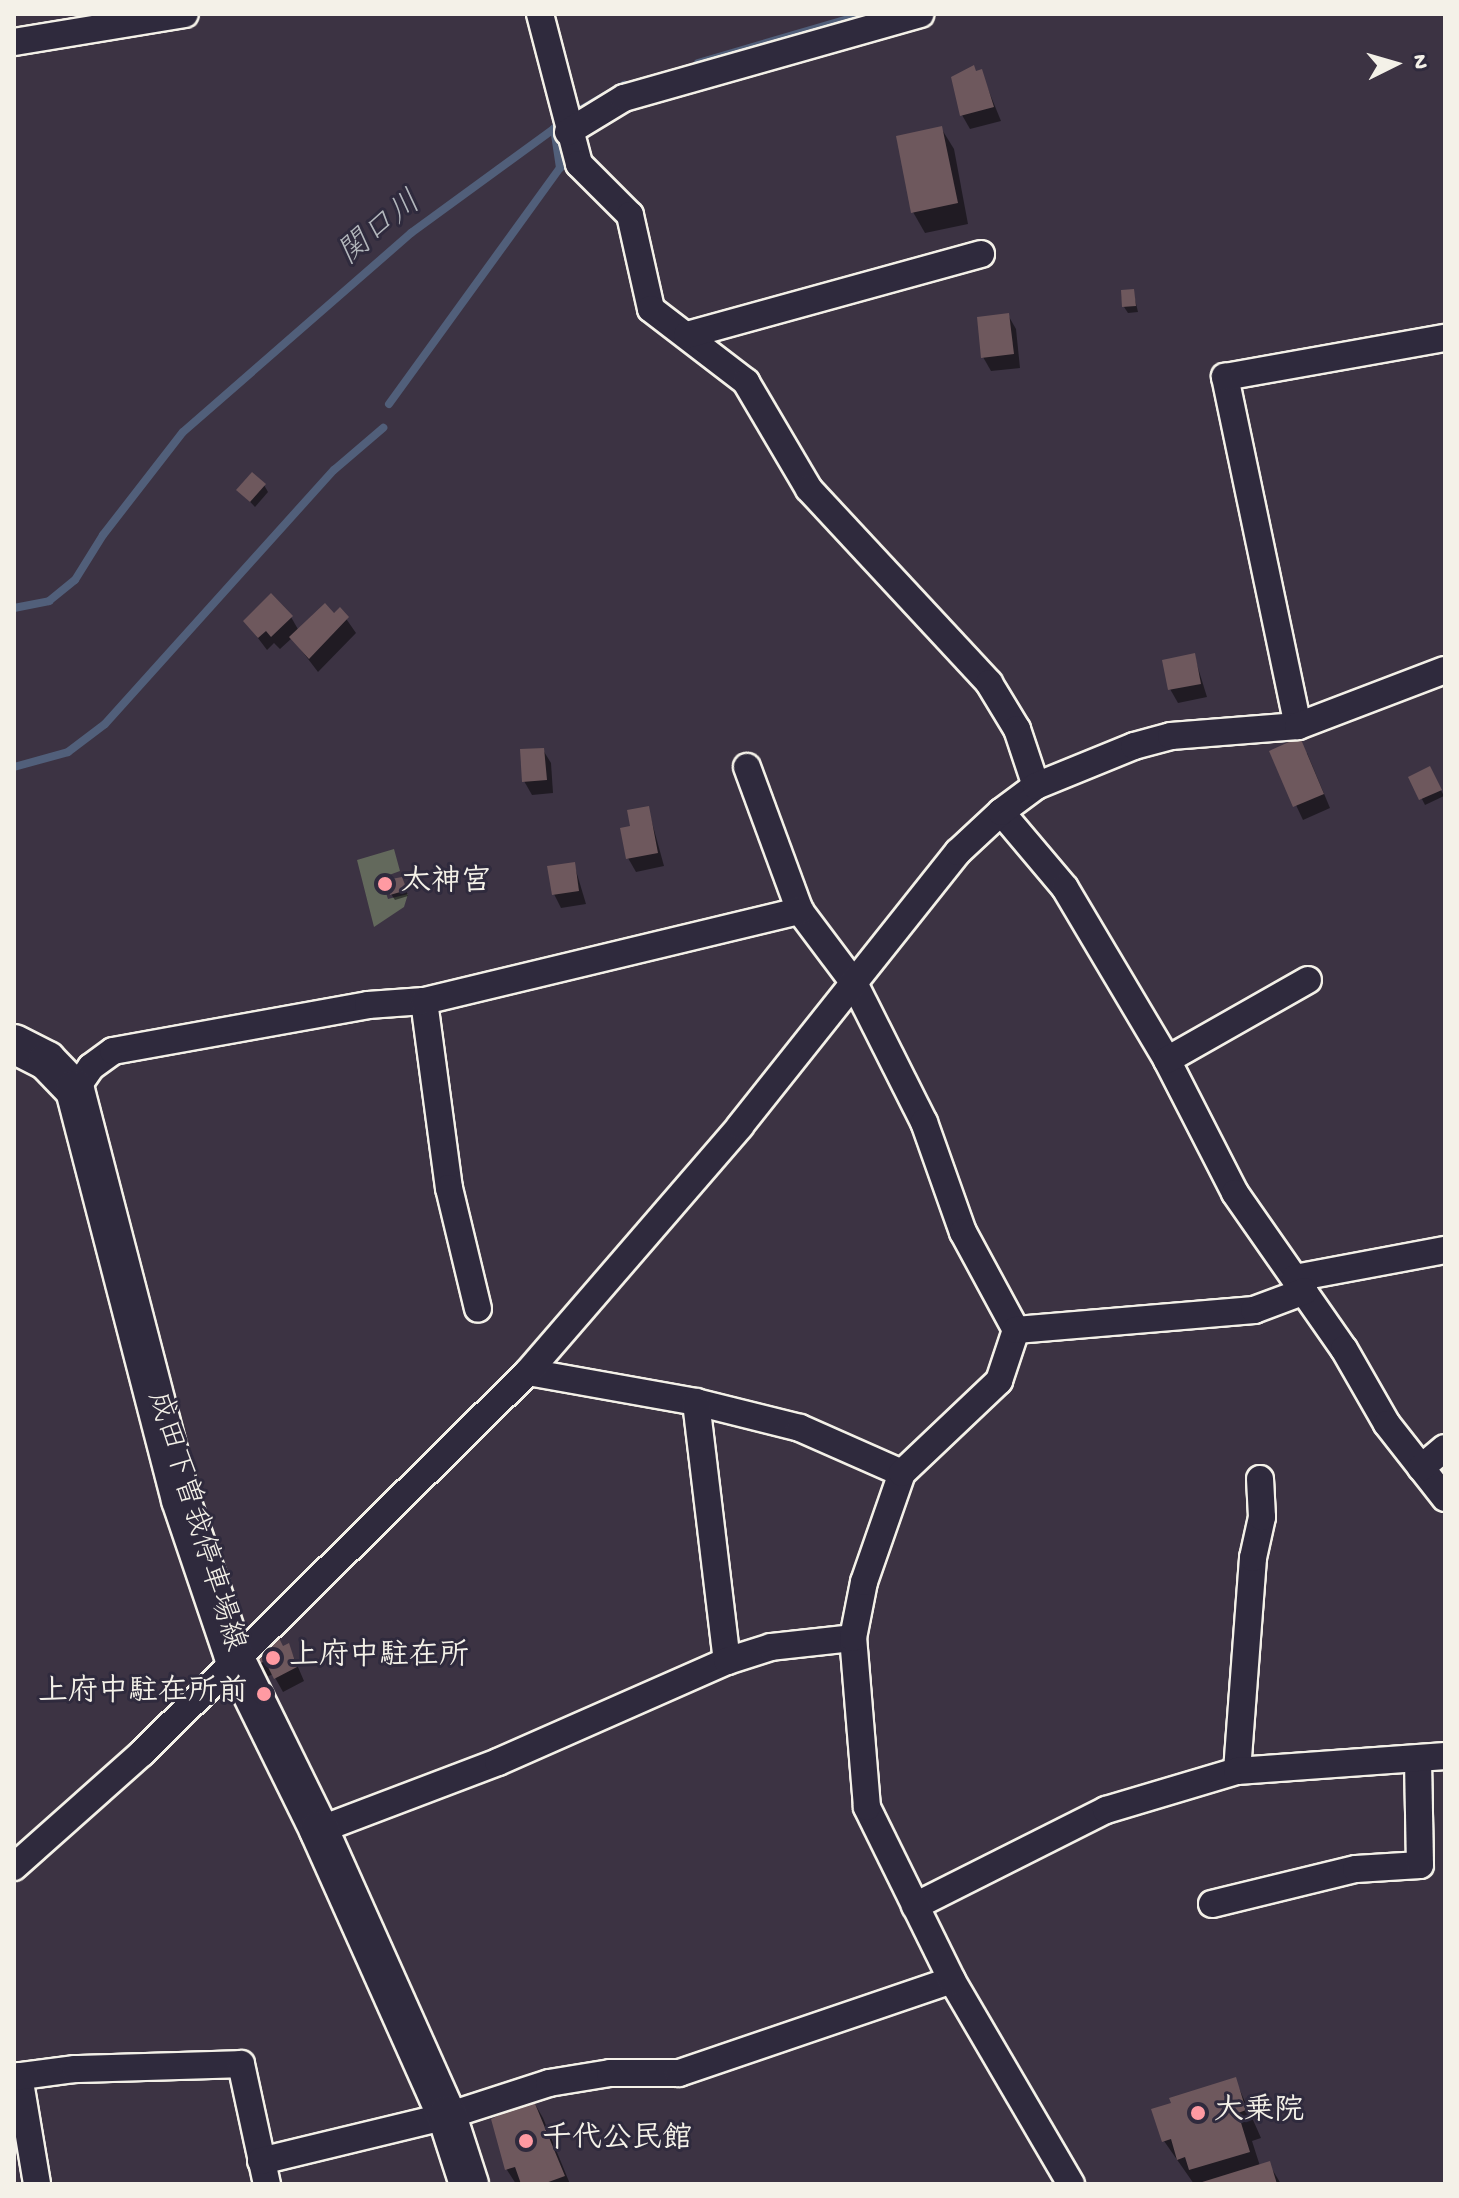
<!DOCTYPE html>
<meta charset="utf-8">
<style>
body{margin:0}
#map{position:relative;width:1459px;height:2198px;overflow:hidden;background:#3c3343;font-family:"Gochi Hand","Klee One",sans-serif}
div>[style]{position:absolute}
.green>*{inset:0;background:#63695c}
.shadow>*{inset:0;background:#0007}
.stream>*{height:8px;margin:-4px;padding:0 4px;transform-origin:4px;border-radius:4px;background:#515f7a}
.building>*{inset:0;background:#6e585d}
.roads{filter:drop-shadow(2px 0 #f4f1e8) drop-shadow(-2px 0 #f4f1e8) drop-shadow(0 2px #f4f1e8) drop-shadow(0 -2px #f4f1e8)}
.street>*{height:26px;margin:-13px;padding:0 13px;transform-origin:13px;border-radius:13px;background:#2f2a3d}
.secondary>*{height:38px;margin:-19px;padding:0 19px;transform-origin:19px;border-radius:19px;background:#2f2a3d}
.dots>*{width:22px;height:22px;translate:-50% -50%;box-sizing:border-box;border:4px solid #2f2a3d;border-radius:50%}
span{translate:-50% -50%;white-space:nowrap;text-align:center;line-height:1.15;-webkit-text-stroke:6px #2f2a3d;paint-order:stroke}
.poi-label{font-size:30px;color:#f4f1e8;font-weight:700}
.left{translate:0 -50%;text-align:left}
.right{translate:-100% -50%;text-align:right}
.street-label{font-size:30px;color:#f4f1e8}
.water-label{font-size:32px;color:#b3b7bc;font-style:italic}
.frame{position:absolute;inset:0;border:16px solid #f4f1e8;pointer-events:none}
.north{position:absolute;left:1355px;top:24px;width:80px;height:80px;-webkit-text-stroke:6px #2f2a3d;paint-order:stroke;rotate:85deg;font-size:22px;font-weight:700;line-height:32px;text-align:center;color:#f4f1e8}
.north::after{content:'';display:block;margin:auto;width:28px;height:36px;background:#f4f1e8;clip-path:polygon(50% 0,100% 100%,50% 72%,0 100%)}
</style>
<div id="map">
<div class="green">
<i style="clip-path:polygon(394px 849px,400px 871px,381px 878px,388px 899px,408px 894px,404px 907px,374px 927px,357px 860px)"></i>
</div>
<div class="shadow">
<i style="clip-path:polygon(981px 72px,1001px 121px,970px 129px,962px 115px)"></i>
<i style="clip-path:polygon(941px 128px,954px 149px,968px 224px,925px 233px,913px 212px)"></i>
<i style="clip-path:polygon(1133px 291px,1138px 312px,1128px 313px,1124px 307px)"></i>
<i style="clip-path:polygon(1008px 315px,1016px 329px,1020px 368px,991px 371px,983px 357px)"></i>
<i style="clip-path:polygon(264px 485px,268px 492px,255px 507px,239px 490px)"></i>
<i style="clip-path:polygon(340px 610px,356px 633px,318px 672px,292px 638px,280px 649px,274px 643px,267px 650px,245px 621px,291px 617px,299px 631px)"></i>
<i style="clip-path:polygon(1194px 655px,1207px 697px,1178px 703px,1170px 689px)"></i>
<i style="clip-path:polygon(543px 750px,551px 763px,553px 793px,532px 795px,524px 781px)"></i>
<i style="clip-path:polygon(1271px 752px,1307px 753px,1330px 808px,1303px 820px)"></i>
<i style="clip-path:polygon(1430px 769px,1444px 796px,1425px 805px,1411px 778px)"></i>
<i style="clip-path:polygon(648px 808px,664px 866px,636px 872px,628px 858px,632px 828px)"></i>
<i style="clip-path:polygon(574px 864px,586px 904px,561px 908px,554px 894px)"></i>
<i style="clip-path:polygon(405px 885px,408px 896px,395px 900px,391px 894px)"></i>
<i style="clip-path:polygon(289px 1646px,304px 1681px,283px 1692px,273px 1674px,267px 1677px,255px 1655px)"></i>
<i style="clip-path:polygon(1235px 2079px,1261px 2138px,1252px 2141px,1260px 2166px,1269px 2164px,1281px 2184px,1194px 2184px,1164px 2141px)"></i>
<i style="clip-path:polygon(531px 2097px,543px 2118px,570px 2184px,516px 2184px,507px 2170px,493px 2120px,524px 2106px)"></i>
</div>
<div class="stream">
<i style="left:698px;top:63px;width:175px;rotate:-16.3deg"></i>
<i style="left:580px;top:110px;width:51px;rotate:-29.6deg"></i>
<i style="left:389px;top:404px;width:291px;rotate:-54.1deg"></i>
<i style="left:560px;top:168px;width:40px;rotate:-98.5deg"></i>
<i style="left:14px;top:608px;width:36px;rotate:-11deg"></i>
<i style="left:49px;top:601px;width:33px;rotate:-39deg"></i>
<i style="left:75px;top:580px;width:53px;rotate:-58.1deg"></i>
<i style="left:103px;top:535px;width:130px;rotate:-52.2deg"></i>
<i style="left:183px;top:432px;width:303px;rotate:-41.1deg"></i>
<i style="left:411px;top:233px;width:188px;rotate:-36.1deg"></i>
<i style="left:14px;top:767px;width:56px;rotate:-15.5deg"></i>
<i style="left:68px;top:752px;width:46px;rotate:-37.1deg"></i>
<i style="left:105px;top:724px;width:342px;rotate:-48deg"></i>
<i style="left:334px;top:470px;width:65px;rotate:-40.6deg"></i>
</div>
<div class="building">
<i style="clip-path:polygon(974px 65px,976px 71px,982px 69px,994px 107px,960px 116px,951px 77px)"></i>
<i style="clip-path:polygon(942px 126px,958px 203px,911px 213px,896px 136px)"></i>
<i style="clip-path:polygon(1134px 289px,1136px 306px,1122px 307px,1121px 290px)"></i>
<i style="clip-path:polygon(1009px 313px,1014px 354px,981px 358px,977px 317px)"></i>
<i style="clip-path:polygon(252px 472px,266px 484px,250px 502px,236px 490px)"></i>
<i style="clip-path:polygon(271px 593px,293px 616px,271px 637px,266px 631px,258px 638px,243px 621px)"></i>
<i style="clip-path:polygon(325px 603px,334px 613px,340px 607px,349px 617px,309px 659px,289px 637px)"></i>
<i style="clip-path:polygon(1195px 653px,1201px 684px,1168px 690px,1162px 660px)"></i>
<i style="clip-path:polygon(1300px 737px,1324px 794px,1293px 807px,1269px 751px)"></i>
<i style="clip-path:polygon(544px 748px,547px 780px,522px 782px,520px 749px)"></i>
<i style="clip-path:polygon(1430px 766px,1442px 790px,1419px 800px,1408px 777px)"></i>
<i style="clip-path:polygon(649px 806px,658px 853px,626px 859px,620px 828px,630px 826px,627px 810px)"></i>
<i style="clip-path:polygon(575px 862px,579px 891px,552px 895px,547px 866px)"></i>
<i style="clip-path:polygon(402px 877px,407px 890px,390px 895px,386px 880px)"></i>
<i style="clip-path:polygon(278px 1636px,283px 1646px,289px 1643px,297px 1667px,274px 1679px,265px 1661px,257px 1665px,252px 1655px)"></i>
<i style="clip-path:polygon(1236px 2077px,1246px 2110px,1238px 2113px,1250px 2152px,1189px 2170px,1185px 2157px,1177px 2160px,1171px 2139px,1162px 2142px,1151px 2109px,1171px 2103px,1169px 2098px)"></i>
<i style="clip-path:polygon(531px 2094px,565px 2176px,543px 2184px,521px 2184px,515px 2167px,505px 2170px,491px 2119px,521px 2105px)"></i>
<i style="clip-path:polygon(1270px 2161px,1277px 2184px,1200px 2184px,1199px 2183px)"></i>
</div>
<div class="roads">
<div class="street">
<i style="left:540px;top:14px;width:155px;rotate:75.4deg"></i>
<i style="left:579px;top:164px;width:72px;rotate:45deg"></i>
<i style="left:630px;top:215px;width:96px;rotate:77.4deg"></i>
<i style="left:651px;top:309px;width:120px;rotate:37.5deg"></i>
<i style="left:746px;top:382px;width:124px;rotate:59.5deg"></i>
<i style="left:809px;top:489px;width:265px;rotate:47.1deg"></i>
<i style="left:989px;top:683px;width:54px;rotate:58.7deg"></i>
<i style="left:1017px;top:729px;width:60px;rotate:71.6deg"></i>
<i style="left:14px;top:42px;width:173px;rotate:-9.3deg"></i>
<i style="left:568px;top:132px;width:66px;rotate:-31.3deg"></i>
<i style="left:624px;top:98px;width:308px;rotate:-15.8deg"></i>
<i style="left:687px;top:335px;width:305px;rotate:-15.4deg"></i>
<i style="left:1298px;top:726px;width:357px;rotate:-101.8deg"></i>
<i style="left:1225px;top:377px;width:223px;rotate:-10.1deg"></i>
<i style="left:747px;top:767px;width:153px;rotate:69.8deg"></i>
<i style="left:800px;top:911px;width:90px;rotate:53.1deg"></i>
<i style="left:854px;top:983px;width:156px;rotate:63.3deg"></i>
<i style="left:924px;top:1122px;width:117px;rotate:70.5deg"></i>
<i style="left:963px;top:1232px;width:111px;rotate:61.6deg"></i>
<i style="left:1001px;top:812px;width:99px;rotate:49.9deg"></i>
<i style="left:1065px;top:888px;width:200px;rotate:59.3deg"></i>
<i style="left:1167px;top:1060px;width:149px;rotate:62.9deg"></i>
<i style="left:1235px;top:1193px;width:190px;rotate:55.1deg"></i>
<i style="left:1344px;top:1349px;width:86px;rotate:60.2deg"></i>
<i style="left:1387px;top:1424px;width:94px;rotate:51.9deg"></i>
<i style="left:424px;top:1001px;width:189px;rotate:82.4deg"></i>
<i style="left:449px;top:1188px;width:124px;rotate:76.5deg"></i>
<i style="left:1167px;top:1060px;width:162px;rotate:-29.6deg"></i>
<i style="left:75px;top:1090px;width:28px;rotate:-55deg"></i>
<i style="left:91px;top:1067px;width:27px;rotate:-36deg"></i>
<i style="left:113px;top:1051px;width:259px;rotate:-10.2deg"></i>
<i style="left:368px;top:1005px;width:56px;rotate:-4.1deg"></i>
<i style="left:424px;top:1001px;width:387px;rotate:-13.5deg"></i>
<i style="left:1295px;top:1278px;width:153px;rotate:-10.6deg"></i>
<i style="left:528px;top:1372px;width:171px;rotate:10.1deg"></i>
<i style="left:696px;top:1402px;width:107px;rotate:14deg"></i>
<i style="left:800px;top:1428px;width:111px;rotate:23.8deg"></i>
<i style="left:696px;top:1402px;width:261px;rotate:83.2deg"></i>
<i style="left:1421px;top:1468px;width:31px;rotate:-40deg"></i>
<i style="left:1237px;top:1771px;width:214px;rotate:-85.7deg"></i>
<i style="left:1253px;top:1558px;width:42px;rotate:-77.6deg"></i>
<i style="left:1262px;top:1517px;width:38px;rotate:-93deg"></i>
<i style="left:319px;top:1830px;width:191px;rotate:-20.8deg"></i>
<i style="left:498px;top:1762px;width:250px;rotate:-23.8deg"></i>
<i style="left:727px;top:1661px;width:46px;rotate:-17.7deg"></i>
<i style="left:771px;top:1647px;width:82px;rotate:-6.3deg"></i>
<i style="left:14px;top:1867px;width:171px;rotate:-41.7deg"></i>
<i style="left:142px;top:1753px;width:542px;rotate:-44.63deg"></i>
<i style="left:528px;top:1372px;width:325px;rotate:-49.2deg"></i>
<i style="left:740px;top:1126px;width:350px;rotate:-51.5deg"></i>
<i style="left:958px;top:852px;width:59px;rotate:-42.9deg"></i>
<i style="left:1001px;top:812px;width:44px;rotate:-36.6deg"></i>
<i style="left:1036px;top:786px;width:106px;rotate:-22.2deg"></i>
<i style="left:1134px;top:746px;width:38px;rotate:-15deg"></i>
<i style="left:1171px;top:736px;width:127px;rotate:-4.5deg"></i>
<i style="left:1298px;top:726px;width:157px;rotate:-20.9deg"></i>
<i style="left:1212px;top:1904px;width:148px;rotate:-13.7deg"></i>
<i style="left:1356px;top:1869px;width:64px;rotate:-3.6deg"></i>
<i style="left:1420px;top:1865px;width:105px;rotate:-91.1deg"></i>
<i style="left:915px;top:1906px;width:214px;rotate:-26.7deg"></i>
<i style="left:1106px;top:1810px;width:137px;rotate:-16.6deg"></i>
<i style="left:1237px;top:1771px;width:209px;rotate:-4.1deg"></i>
<i style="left:19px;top:2076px;width:109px;rotate:80.5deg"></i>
<i style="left:14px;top:2077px;width:62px;rotate:-7.5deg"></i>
<i style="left:75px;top:2069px;width:166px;rotate:-1.7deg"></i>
<i style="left:241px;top:2064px;width:123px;rotate:77.8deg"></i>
<i style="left:261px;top:2161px;width:191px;rotate:-13.6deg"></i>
<i style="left:447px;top:2116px;width:107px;rotate:-17.9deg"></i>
<i style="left:549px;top:2083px;width:62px;rotate:-9.3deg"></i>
<i style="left:610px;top:2073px;width:69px"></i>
<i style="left:679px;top:2073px;width:288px;rotate:-18.8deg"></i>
<i style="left:1071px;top:2184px;width:236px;rotate:-120.3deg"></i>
<i style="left:952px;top:1980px;width:193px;rotate:-116.2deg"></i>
<i style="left:867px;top:1807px;width:170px;rotate:-94.7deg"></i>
<i style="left:853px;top:1638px;width:57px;rotate:-78.9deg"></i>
<i style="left:864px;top:1582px;width:115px;rotate:-70.8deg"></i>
<i style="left:902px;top:1473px;width:134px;rotate:-43.5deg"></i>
<i style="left:999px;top:1381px;width:54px;rotate:-71.6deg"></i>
<i style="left:1016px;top:1330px;width:239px;rotate:-4.8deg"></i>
<i style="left:1254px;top:1310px;width:54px;rotate:-20.4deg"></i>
</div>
<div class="secondary">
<i style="left:14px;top:1044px;width:37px;rotate:27deg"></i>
<i style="left:47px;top:1061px;width:40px;rotate:46deg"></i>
<i style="left:75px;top:1090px;width:423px;rotate:75.5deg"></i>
<i style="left:181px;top:1500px;width:166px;rotate:71.3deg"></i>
<i style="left:234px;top:1657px;width:193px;rotate:63.8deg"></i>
<i style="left:319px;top:1830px;width:313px;rotate:65.9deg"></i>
<i style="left:447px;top:2116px;width:71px;rotate:72.1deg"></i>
</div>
</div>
<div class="dots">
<i style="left:385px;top:884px;background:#ff9aa2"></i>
<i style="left:273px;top:1658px;background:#ff9aa2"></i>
<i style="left:264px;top:1694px;background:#ff9aa2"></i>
<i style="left:1198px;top:2113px;background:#ff9aa2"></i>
<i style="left:526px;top:2141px;background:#ff9aa2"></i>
</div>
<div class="poi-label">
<span class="left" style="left:401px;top:884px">太神宮</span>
<span class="left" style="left:289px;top:1658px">上府中駐在所</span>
<span class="right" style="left:248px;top:1694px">上府中駐在所前</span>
<span class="left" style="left:1214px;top:2113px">大乗院</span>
<span class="left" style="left:542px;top:2141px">千代公民館</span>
</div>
<div class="street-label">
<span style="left:194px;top:1522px;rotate:73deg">成田下曽我停車場線</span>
</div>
<div class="water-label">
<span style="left:381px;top:230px;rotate:-39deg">関口川</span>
</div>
<div class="frame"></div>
<div class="north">N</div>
</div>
